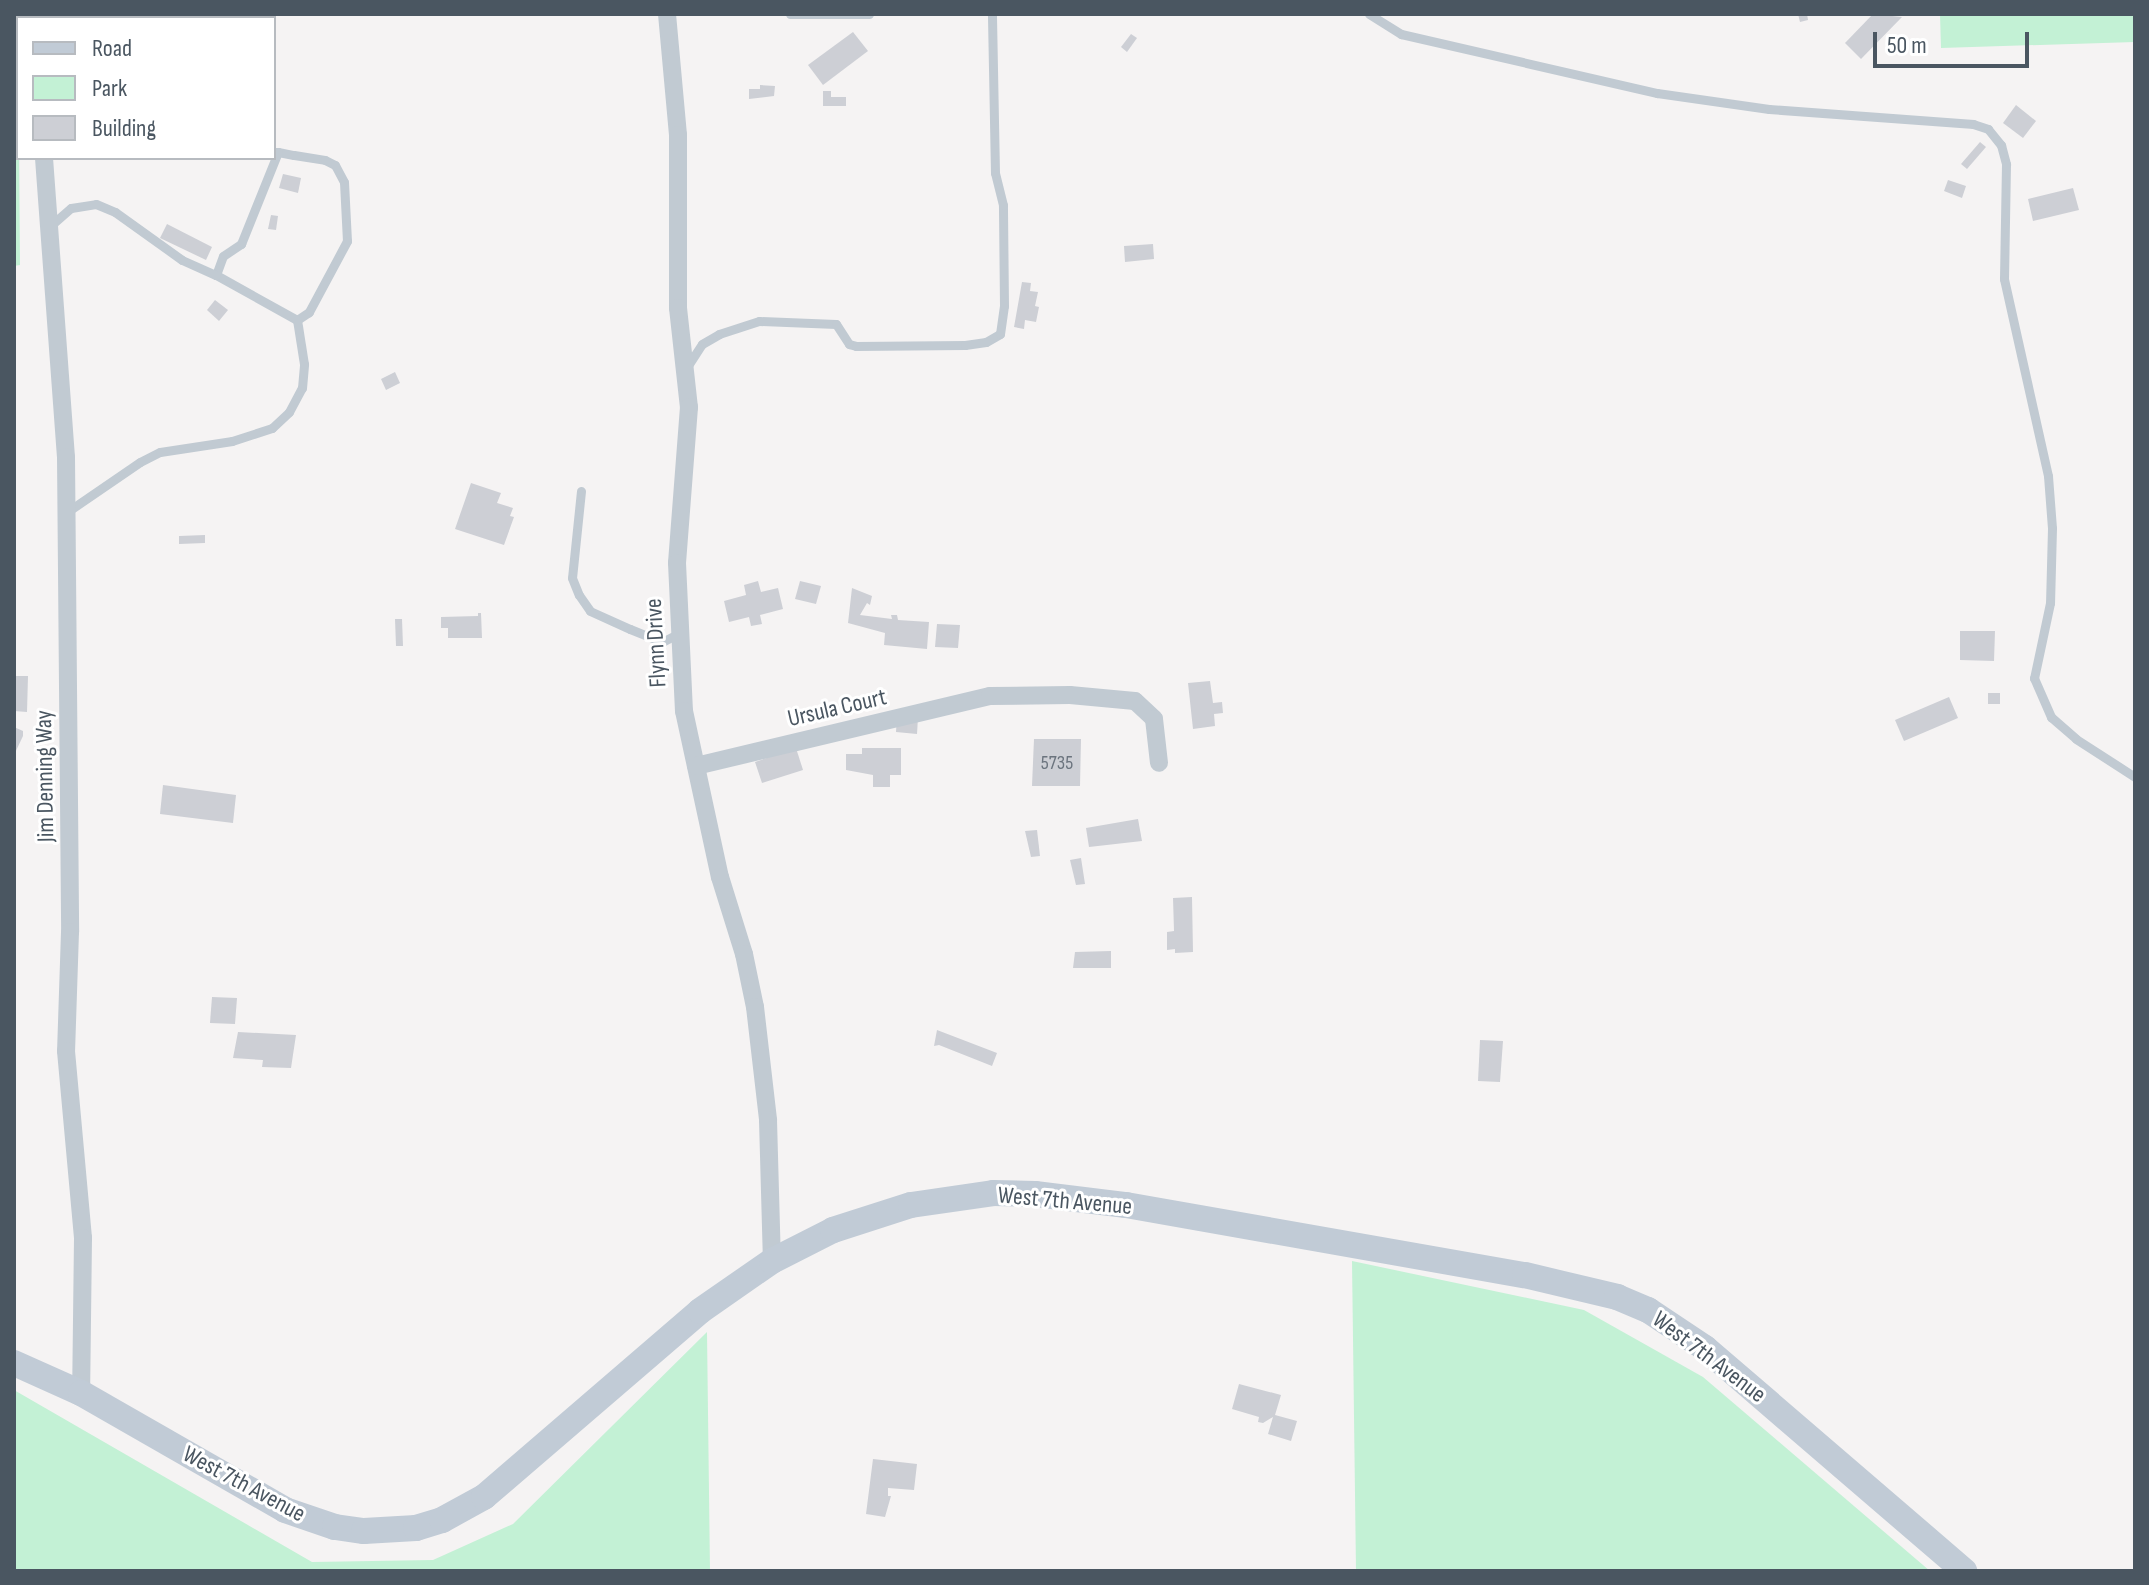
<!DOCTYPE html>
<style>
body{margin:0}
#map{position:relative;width:2149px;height:1585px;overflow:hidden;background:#f5f3f3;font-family:"Sofia Sans Condensed",sans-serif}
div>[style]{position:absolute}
.green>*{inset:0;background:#c3f1d5}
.building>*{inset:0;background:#cdcfd5}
.service>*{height:9px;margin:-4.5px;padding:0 4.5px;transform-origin:4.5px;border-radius:4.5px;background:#c1cad2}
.minor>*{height:18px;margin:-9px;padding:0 9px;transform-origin:9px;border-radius:9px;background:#c1cad2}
.secondary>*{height:26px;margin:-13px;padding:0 13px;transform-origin:13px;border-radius:13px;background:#c1cbd6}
span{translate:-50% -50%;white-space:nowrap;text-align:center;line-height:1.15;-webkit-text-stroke:6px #fff;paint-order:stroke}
.number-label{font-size:20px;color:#6b747e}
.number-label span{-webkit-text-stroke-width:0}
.street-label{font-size:24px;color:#4a5661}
.frame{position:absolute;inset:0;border:16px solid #4a5661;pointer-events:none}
.legend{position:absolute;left:16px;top:16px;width:260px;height:144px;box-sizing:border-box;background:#fff;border:2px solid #b7bbc0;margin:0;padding:10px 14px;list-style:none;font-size:24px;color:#4a5661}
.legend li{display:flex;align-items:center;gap:16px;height:40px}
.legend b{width:40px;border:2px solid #b7bbc0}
.scale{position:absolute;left:1873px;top:32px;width:156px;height:36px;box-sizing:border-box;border:4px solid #4a5661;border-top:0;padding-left:10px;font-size:24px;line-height:28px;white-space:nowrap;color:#4a5661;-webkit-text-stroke:6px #fff;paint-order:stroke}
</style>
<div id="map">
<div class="green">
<i style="clip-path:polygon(14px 14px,23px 14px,23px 18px,18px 18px,20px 265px,14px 266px)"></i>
<i style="clip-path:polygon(1940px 14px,2135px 14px,2135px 42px,1941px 48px)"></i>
<i style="clip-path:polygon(1352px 1261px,1584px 1310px,1703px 1377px,1930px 1571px,1356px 1571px)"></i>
<i style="clip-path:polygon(707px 1332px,710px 1571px,14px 1571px,14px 1390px,312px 1562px,433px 1560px,513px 1524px)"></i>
</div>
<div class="building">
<i style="clip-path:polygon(1798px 14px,1807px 14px,1808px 20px,1800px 22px)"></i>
<i style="clip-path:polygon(1873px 14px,1902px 17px,1861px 59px,1845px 43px)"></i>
<i style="clip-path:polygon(853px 32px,868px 51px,823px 85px,808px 65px)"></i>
<i style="clip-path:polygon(1131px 34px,1137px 38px,1127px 52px,1121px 47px)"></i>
<i style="clip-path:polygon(760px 85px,775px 86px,774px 96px,749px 99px,749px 89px,760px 89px)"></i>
<i style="clip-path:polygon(823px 91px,831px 91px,831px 97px,846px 97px,846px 106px,823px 106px)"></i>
<i style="clip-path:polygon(2016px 105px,2036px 121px,2023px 138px,2003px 123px)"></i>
<i style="clip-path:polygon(1980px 142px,1986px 147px,1967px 169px,1961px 164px)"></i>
<i style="clip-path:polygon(283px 174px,301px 178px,298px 193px,279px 188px)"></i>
<i style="clip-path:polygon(1948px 180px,1966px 186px,1962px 198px,1944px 191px)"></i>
<i style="clip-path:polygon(2073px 188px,2079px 210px,2033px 221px,2028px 199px)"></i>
<i style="clip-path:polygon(271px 215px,278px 216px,276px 230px,268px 229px)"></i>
<i style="clip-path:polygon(167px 224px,212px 247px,206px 260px,160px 238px)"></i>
<i style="clip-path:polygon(1153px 244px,1154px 259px,1125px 262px,1124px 246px)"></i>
<i style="clip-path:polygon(1022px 282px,1031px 283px,1030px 291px,1038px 292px,1035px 306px,1039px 307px,1036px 322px,1025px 320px,1024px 329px,1014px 327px)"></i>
<i style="clip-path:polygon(215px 300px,228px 310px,219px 321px,207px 310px)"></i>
<i style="clip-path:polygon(395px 372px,400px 383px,386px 390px,381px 379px)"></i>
<i style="clip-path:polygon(471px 483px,501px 493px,497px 503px,513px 508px,510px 516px,514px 517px,504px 545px,455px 529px)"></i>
<i style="clip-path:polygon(205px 535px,205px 543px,179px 544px,179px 536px)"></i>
<i style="clip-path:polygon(758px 581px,761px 592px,778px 588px,783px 609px,760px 615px,762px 624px,751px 626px,749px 617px,729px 622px,724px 601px,746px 595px,744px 585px)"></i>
<i style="clip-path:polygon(800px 581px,821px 586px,816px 604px,795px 599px)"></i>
<i style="clip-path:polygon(852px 588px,872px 596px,870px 605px,867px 603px,860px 615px,892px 619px,891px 615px,897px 615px,898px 620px,929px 622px,927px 649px,884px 645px,885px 633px,848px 623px)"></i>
<i style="clip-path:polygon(478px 613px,481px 613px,482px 638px,448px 638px,448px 628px,441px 628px,441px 617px,478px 616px)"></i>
<i style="clip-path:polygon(395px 619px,402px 619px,403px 646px,396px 646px)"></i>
<i style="clip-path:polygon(937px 624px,960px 625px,958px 648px,935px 647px)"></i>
<i style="clip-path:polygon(1960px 631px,1995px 631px,1994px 661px,1960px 660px)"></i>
<i style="clip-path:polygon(14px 676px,28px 676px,27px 712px,14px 711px)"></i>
<i style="clip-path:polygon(1210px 681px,1213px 703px,1222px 702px,1223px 713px,1214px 714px,1215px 726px,1193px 729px,1188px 683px)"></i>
<i style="clip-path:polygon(1988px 693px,2000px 693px,2000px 704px,1988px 704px)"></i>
<i style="clip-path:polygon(1949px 697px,1958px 718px,1904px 741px,1895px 720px)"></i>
<i style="clip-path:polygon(897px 716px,918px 717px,917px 734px,896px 732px)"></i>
<i style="clip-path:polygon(14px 727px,23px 731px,23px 736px,14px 755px)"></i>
<i style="clip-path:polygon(1034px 739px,1081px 739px,1080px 786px,1032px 786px)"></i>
<i style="clip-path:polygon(796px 748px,803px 770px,762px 783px,755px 762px)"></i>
<i style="clip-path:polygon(862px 748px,901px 748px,901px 775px,890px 775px,890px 787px,873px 787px,873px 775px,846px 770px,846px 754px,862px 754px)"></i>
<i style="clip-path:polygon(163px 785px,236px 795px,233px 823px,160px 814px)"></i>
<i style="clip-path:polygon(1138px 819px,1142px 841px,1089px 847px,1086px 828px)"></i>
<i style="clip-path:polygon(1037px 830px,1040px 856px,1031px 857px,1025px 831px)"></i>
<i style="clip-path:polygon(1081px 858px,1085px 884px,1076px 885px,1070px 860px)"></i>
<i style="clip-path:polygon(1192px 897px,1193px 952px,1175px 953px,1175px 949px,1167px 950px,1167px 932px,1174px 931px,1173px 898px)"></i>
<i style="clip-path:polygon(1111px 951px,1111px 968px,1073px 968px,1075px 952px)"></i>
<i style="clip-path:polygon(212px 997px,237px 998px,235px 1024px,210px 1023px)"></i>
<i style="clip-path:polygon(937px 1030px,997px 1053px,992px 1066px,939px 1045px,934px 1046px)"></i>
<i style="clip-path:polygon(238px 1032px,296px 1035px,291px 1068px,262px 1067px,263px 1060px,233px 1058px)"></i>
<i style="clip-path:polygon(1480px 1040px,1503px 1041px,1500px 1082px,1478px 1081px)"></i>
<i style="clip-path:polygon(1239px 1384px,1281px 1395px,1275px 1415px,1297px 1421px,1291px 1441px,1268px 1434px,1273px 1417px,1263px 1423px,1258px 1422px,1259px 1417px,1232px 1409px)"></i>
<i style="clip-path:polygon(873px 1459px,917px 1464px,914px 1490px,888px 1488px,888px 1496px,891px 1496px,885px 1517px,866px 1514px)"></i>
</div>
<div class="service">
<i style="left:790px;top:14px;width:79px"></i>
<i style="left:1369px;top:14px;width:38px;rotate:32deg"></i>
<i style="left:1401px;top:34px;width:263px;rotate:13deg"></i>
<i style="left:1657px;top:93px;width:113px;rotate:8.1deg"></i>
<i style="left:1769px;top:109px;width:205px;rotate:4.2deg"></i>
<i style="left:1973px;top:124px;width:16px;rotate:18deg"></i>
<i style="left:1988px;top:129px;width:21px;rotate:51deg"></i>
<i style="left:2001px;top:145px;width:20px;rotate:75deg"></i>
<i style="left:2006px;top:164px;width:115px;rotate:91deg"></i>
<i style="left:2004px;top:279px;width:202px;rotate:77.4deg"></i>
<i style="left:2048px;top:476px;width:52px;rotate:85.6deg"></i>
<i style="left:2052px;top:528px;width:75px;rotate:91.5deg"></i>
<i style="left:2050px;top:603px;width:77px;rotate:102deg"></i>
<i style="left:2034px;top:678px;width:43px;rotate:66.4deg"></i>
<i style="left:2051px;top:717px;width:33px;rotate:41deg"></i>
<i style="left:2076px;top:739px;width:70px;rotate:32.8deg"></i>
<i style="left:43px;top:18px;width:4px;rotate:-90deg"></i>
<i style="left:274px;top:152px;width:4px"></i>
<i style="left:278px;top:152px;width:16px;rotate:11deg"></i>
<i style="left:294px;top:155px;width:31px;rotate:9deg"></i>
<i style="left:325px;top:160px;width:11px;rotate:27deg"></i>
<i style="left:335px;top:165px;width:19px;rotate:62deg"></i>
<i style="left:344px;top:182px;width:59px;rotate:87.1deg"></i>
<i style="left:347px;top:241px;width:81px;rotate:118.2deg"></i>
<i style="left:309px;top:312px;width:14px;rotate:146deg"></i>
<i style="left:297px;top:320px;width:93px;rotate:-150.9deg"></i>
<i style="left:216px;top:275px;width:20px;rotate:-70deg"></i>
<i style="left:223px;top:256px;width:22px;rotate:-34deg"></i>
<i style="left:241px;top:244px;width:99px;rotate:-68.1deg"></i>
<i style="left:49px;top:227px;width:29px;rotate:-41deg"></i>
<i style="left:71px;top:208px;width:25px;rotate:-9deg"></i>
<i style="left:96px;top:204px;width:21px;rotate:23deg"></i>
<i style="left:115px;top:212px;width:82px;rotate:35.6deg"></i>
<i style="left:182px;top:260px;width:37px;rotate:24deg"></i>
<i style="left:687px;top:367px;width:27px;rotate:-57deg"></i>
<i style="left:702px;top:344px;width:20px;rotate:-30deg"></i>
<i style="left:719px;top:334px;width:42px;rotate:-18deg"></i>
<i style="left:759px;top:321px;width:77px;rotate:2.2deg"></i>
<i style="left:836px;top:324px;width:24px;rotate:57deg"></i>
<i style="left:849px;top:344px;width:7px;rotate:16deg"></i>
<i style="left:856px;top:346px;width:109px;rotate:-0.5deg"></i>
<i style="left:965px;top:345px;width:21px;rotate:-8deg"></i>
<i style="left:986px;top:342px;width:16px;rotate:-30deg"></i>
<i style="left:1000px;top:334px;width:28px;rotate:-82deg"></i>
<i style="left:1004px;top:306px;width:101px;rotate:-90.6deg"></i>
<i style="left:1003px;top:205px;width:33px;rotate:-104deg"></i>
<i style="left:995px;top:173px;width:159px;rotate:-91.1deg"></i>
<i style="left:581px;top:491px;width:87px;rotate:95.9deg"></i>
<i style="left:572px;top:578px;width:18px;rotate:68deg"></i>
<i style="left:579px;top:595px;width:19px;rotate:55deg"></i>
<i style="left:590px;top:611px;width:44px;rotate:24.2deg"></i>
<i style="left:630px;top:629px;width:35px;rotate:22deg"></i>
<i style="left:662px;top:642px;width:18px;rotate:-27deg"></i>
<i style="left:67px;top:512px;width:88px;rotate:-34.4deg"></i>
<i style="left:140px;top:462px;width:22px;rotate:-27deg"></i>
<i style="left:160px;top:452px;width:73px;rotate:-8.7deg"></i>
<i style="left:232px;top:441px;width:42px;rotate:-18deg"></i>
<i style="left:272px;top:428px;width:23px;rotate:-43deg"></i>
<i style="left:289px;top:412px;width:27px;rotate:-62deg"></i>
<i style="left:302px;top:388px;width:24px;rotate:-85deg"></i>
<i style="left:304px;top:364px;width:45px;rotate:-99deg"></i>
</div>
<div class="minor">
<i style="left:667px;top:14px;width:121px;rotate:84.8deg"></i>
<i style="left:678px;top:135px;width:173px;rotate:90deg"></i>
<i style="left:678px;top:308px;width:100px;rotate:83.7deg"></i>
<i style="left:689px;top:407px;width:156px;rotate:94.4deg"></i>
<i style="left:677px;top:563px;width:148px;rotate:87.3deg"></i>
<i style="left:684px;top:711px;width:170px;rotate:77.8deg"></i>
<i style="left:720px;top:877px;width:81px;rotate:72.7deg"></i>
<i style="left:744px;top:954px;width:54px;rotate:78.3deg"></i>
<i style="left:755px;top:1007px;width:114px;rotate:83.4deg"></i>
<i style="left:768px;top:1120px;width:141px;rotate:88.4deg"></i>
<i style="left:44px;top:158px;width:300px;rotate:85.8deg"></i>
<i style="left:66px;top:457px;width:475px;rotate:89.5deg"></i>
<i style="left:70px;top:932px;width:119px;rotate:91.9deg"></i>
<i style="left:66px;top:1051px;width:188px;rotate:84.8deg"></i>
<i style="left:83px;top:1238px;width:155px;rotate:90.7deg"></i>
<i style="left:696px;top:766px;width:302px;rotate:-13.4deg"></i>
<i style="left:990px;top:696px;width:80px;rotate:-0.7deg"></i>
<i style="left:1070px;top:695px;width:65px;rotate:5.3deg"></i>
<i style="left:1135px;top:701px;width:26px;rotate:43deg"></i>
<i style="left:1154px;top:719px;width:44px;rotate:83.5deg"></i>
</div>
<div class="secondary">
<i style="left:14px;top:1363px;width:73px;rotate:24.1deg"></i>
<i style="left:81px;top:1393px;width:235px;rotate:29.8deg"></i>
<i style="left:285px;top:1510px;width:53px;rotate:18.8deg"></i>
<i style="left:335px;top:1527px;width:29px;rotate:8deg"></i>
<i style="left:364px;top:1531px;width:52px;rotate:-3.3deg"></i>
<i style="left:416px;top:1528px;width:27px;rotate:-17deg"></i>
<i style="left:442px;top:1520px;width:48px;rotate:-28.7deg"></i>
<i style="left:484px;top:1497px;width:285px;rotate:-40.7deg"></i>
<i style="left:700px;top:1311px;width:88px;rotate:-34.8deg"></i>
<i style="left:772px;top:1261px;width:68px;rotate:-26.9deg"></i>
<i style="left:833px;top:1230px;width:82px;rotate:-17.8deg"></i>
<i style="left:911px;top:1205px;width:83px;rotate:-8.3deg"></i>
<i style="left:993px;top:1193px;width:42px;rotate:1.4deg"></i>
<i style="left:1035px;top:1194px;width:92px;rotate:6.9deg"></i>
<i style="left:1126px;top:1205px;width:405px;rotate:10deg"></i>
<i style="left:1525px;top:1275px;width:95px;rotate:13.4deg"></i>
<i style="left:1617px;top:1297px;width:34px;rotate:23deg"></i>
<i style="left:1648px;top:1310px;width:69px;rotate:33.7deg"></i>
<i style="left:1705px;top:1348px;width:342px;rotate:40.7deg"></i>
</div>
<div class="number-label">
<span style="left:1057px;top:763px">5735</span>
</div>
<div class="street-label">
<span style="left:656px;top:643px;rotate:-93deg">Flynn Drive</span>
<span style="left:837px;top:708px;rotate:-13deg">Ursula Court</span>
<span style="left:45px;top:776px;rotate:-91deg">Jim Denning Way</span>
<span style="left:1065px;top:1201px;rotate:5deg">West 7th Avenue</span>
<span style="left:1709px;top:1357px;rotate:37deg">West 7th Avenue</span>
<span style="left:244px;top:1484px;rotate:28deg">West 7th Avenue</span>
</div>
<div class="frame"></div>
<ul class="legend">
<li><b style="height:10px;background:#c1cbd6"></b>Road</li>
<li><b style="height:22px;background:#c3f1d5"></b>Park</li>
<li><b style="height:22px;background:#cdcfd5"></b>Building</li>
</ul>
<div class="scale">50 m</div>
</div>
